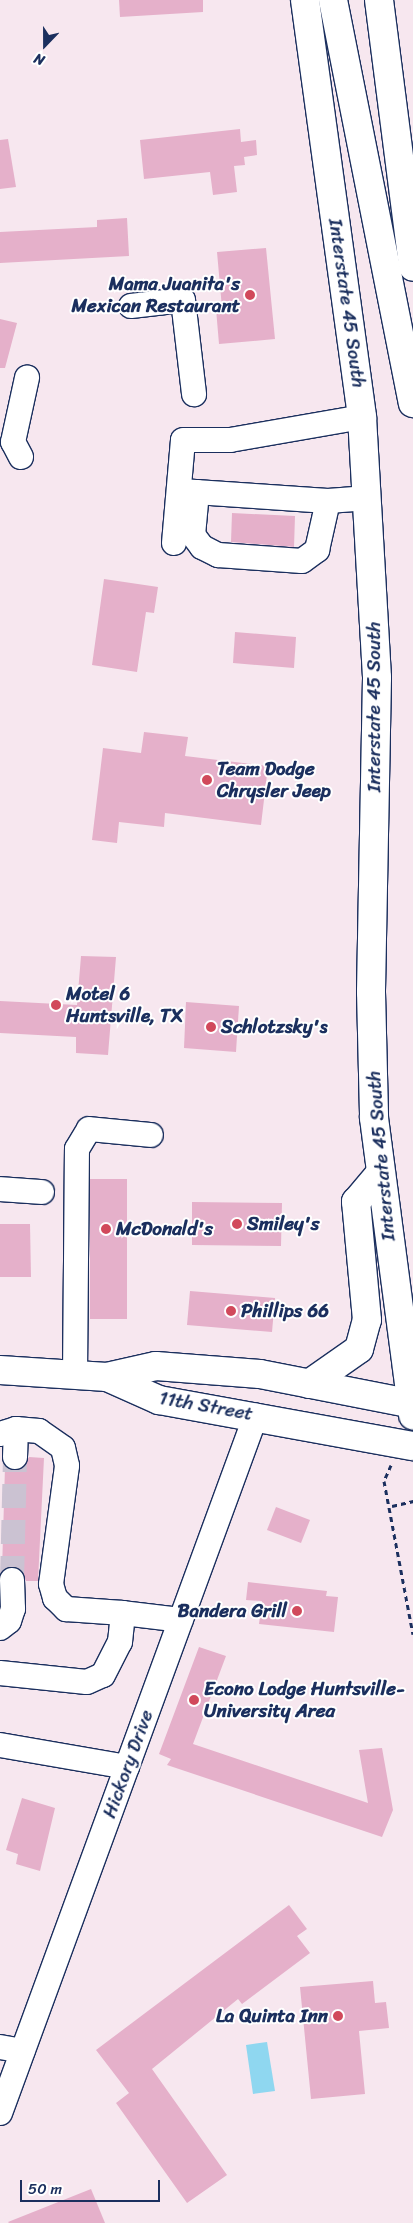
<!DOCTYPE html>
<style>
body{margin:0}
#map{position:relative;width:413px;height:2223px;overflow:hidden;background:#f7e7ef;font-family:Sriracha,sans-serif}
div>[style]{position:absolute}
.water>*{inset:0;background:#8fd7f0}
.building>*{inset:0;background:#e5b0ca}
.minor-tunnel>*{height:24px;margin-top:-12px;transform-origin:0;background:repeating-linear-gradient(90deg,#cbc2d2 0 24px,transparent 0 36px)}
.path>*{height:3px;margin-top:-1.5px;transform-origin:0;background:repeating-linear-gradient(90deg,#1b2f5e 0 5px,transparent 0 9px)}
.roads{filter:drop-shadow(1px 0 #1b2f5e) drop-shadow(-1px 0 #1b2f5e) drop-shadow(0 1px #1b2f5e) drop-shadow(0 -1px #1b2f5e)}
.minor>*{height:24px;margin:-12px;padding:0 12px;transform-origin:12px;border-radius:12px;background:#fff}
.major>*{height:28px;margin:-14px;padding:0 14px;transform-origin:14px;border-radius:14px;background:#fff}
.highway>*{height:28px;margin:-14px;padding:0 14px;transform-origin:14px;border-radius:14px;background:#fff}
.dots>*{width:14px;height:14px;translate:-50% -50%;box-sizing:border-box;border:2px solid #fff;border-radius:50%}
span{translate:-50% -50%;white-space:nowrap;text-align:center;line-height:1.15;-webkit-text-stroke:4px #fff;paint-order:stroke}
.poi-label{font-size:19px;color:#1b2f5e;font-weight:700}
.right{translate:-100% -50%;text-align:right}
.left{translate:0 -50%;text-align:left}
.street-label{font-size:19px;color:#1b2f5e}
.north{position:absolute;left:20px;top:20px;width:50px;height:50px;-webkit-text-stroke:4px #fff;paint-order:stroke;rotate:202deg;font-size:14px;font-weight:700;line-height:20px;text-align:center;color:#1b2f5e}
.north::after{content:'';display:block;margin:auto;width:18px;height:22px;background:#1b2f5e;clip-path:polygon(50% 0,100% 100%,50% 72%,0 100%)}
.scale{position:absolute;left:20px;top:2180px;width:140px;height:22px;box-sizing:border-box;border:2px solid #1b2f5e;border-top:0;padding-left:6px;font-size:15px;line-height:18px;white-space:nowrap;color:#1b2f5e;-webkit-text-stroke:4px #fff;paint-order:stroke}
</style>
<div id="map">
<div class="water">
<i style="clip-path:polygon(267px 2042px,275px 2091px,253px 2094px,246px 2045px)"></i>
</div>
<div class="building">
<i style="clip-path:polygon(119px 0,203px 0,203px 12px,120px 17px)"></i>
<i style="clip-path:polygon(240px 129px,241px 142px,256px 140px,257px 155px,244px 157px,245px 165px,234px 166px,237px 192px,213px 195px,210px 172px,144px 179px,140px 140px)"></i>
<i style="clip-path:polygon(8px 139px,16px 187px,0 189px,0 140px)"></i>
<i style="clip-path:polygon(127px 218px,129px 256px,0 263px,0 232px,97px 227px,97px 220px)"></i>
<i style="clip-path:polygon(266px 248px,275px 339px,219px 344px,216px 309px,222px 308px,217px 252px)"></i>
<i style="clip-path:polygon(0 319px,17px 323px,5px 368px,0 368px)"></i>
<i style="clip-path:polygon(232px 513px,295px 516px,294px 547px,231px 542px)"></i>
<i style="clip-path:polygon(104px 579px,158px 587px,154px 613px,146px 612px,137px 672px,92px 665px)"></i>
<i style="clip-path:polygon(235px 632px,296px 637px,294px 668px,233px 663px)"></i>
<i style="clip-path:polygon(144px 732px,188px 737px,185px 756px,268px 766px,261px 825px,165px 813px,164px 827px,119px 822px,117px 843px,92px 840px,103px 748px,141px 753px)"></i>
<i style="clip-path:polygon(81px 956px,116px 957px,108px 1055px,76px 1053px,76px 1037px,0 1033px,0 1001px,77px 1005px)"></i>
<i style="clip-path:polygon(186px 1002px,239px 1006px,236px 1052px,184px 1048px)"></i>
<i style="clip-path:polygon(90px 1179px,127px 1179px,127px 1319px,90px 1319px)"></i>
<i style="clip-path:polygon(192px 1202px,282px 1203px,281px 1246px,192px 1245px)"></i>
<i style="clip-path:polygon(0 1224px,30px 1224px,31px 1277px,0 1277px)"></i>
<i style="clip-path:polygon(190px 1291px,275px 1298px,272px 1332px,187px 1325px)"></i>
<i style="clip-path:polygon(29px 1457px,44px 1458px,38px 1581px,26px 1581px,18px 1568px,2px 1571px,5px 1466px,21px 1469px)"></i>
<i style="clip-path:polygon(276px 1507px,310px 1520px,301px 1543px,267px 1530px)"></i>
<i style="clip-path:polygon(248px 1582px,327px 1591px,326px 1596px,338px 1597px,334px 1632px,259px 1624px,262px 1601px,246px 1600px)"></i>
<i style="clip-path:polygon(199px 1647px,226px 1656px,193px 1744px,368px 1803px,359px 1750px,382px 1748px,393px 1810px,382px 1837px,167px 1765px,171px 1759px,159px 1754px)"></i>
<i style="clip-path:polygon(22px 1798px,55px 1808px,40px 1871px,16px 1864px,18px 1854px,6px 1850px)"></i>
<i style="clip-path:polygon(289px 1905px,307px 1929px,297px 1936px,310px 1953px,242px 2004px,238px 1999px,152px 2069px,227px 2175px,187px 2203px,116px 2103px,129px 2093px,96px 2050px)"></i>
<i style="clip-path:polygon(373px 1981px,375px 2003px,386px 2002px,389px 2028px,359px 2031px,365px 2094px,311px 2099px,300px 1987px)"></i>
<i style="clip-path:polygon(91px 2189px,105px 2223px,9px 2223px,8px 2222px)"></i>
</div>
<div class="minor-tunnel">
<i style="left:12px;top:1580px;width:123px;rotate:-88.6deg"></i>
</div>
<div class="path">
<i style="left:391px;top:1465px;width:17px;rotate:114deg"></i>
<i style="left:384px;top:1481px;width:156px;rotate:79.3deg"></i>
<i style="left:392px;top:1506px;width:22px;rotate:-13deg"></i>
</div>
<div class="roads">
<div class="minor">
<i style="left:131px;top:306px;width:52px;rotate:-6.6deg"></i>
<i style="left:183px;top:300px;width:95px;rotate:83.3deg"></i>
<i style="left:21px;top:457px;width:17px;rotate:-118deg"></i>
<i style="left:13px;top:442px;width:66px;rotate:-77.7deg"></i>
<i style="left:181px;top:491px;width:147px;rotate:3.9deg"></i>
<i style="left:328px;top:501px;width:40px;rotate:-4.3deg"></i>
<i style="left:197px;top:492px;width:43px;rotate:95.3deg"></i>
<i style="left:193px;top:535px;width:15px;rotate:53deg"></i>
<i style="left:202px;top:547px;width:18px;rotate:27deg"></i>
<i style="left:218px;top:555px;width:84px;rotate:4.1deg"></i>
<i style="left:302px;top:561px;width:19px;rotate:-36deg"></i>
<i style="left:317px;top:550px;width:50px;rotate:-77.3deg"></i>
<i style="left:174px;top:543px;width:103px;rotate:-85deg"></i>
<i style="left:183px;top:440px;width:47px"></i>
<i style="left:230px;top:440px;width:134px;rotate:-9.9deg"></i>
<i style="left:0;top:1189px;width:42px;rotate:4.1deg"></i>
<i style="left:75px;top:1375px;width:226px;rotate:-89.5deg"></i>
<i style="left:77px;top:1149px;width:23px;rotate:-59deg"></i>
<i style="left:89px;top:1129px;width:62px;rotate:5.5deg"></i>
<i style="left:0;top:1434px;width:17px;rotate:-17deg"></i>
<i style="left:16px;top:1429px;width:23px;rotate:5deg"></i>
<i style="left:39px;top:1431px;width:29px;rotate:35deg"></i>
<i style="left:63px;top:1448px;width:18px;rotate:77deg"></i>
<i style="left:67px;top:1466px;width:119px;rotate:97.7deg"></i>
<i style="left:51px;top:1584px;width:15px;rotate:74deg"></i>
<i style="left:55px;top:1598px;width:16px;rotate:45deg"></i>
<i style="left:66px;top:1609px;width:57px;rotate:4deg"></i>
<i style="left:15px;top:1457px;width:28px;rotate:-88deg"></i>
<i style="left:0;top:1628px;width:11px;rotate:-38deg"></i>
<i style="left:9px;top:1621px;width:13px;rotate:-72deg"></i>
<i style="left:13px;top:1609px;width:29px;rotate:-92deg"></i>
<i style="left:0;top:1673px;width:87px;rotate:5.9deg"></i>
<i style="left:87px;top:1682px;width:17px;rotate:-24deg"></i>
<i style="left:103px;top:1675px;width:37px;rotate:-63deg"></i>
<i style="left:120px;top:1642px;width:29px;rotate:-84deg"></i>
<i style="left:123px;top:1613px;width:58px;rotate:6.9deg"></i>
<i style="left:0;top:1745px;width:129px;rotate:9.8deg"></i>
<i style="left:0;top:2047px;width:23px;rotate:10deg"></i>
<i style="left:0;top:2113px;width:743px;rotate:-69.86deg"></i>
</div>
<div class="major">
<i style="left:305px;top:0;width:421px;rotate:82.2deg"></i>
<i style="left:362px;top:417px;width:261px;rotate:86.7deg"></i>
<i style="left:377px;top:678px;width:314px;rotate:91.1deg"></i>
<i style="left:371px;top:992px;width:126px;rotate:88.6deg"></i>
<i style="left:374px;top:1118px;width:300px;rotate:82.5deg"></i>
<i style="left:0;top:1370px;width:107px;rotate:3.7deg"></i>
<i style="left:107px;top:1377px;width:57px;rotate:23.9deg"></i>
<i style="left:159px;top:1400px;width:258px;rotate:10.3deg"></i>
<i style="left:107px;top:1377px;width:50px;rotate:-12.7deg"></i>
<i style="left:156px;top:1366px;width:104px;rotate:4.4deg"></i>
<i style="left:260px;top:1374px;width:156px;rotate:11.1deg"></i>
<i style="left:309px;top:1384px;width:61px;rotate:-35deg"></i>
<i style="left:359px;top:1349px;width:30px;rotate:-75deg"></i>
<i style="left:367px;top:1320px;width:119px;rotate:-95.3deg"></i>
<i style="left:356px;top:1202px;width:38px;rotate:-50deg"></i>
</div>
<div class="highway">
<i style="left:333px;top:0;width:411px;rotate:78.8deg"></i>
<i style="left:379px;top:0;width:269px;rotate:82.7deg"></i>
</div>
</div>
<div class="dots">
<i style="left:250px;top:295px;background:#d1495b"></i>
<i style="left:207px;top:780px;background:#d1495b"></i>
<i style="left:56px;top:1005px;background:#d1495b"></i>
<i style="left:211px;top:1027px;background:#d1495b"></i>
<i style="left:237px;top:1224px;background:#d1495b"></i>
<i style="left:106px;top:1229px;background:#d1495b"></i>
<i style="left:231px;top:1311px;background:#d1495b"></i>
<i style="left:297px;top:1611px;background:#d1495b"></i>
<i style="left:194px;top:1700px;background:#d1495b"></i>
<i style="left:338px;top:2016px;background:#d1495b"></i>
</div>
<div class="poi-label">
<span class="right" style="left:240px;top:295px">Mama Juanita's<br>Mexican Restaurant</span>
<span class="left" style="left:217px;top:780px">Team Dodge<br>Chrysler Jeep</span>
<span class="left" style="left:66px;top:1005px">Motel 6<br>Huntsville, TX</span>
<span class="left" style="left:221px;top:1027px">Schlotzsky's</span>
<span class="left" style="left:247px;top:1224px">Smiley's</span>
<span class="left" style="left:116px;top:1229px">McDonald's</span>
<span class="left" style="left:241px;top:1311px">Phillips 66</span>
<span class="right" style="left:287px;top:1611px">Bandera Grill</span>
<span class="left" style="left:204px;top:1700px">Econo Lodge Huntsville-<br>University Area</span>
<span class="right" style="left:328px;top:2016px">La Quinta Inn</span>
</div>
<div class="street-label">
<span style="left:347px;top:303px;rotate:82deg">Interstate 45 South</span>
<span style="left:374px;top:707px;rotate:-90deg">Interstate 45 South</span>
<span style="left:381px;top:1156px;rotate:-95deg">Interstate 45 South</span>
<span style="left:206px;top:1406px;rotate:10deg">11th Street</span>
<span style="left:128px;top:1764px;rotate:-70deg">Hickory Drive</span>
</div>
<div class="north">N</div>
<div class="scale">50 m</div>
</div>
